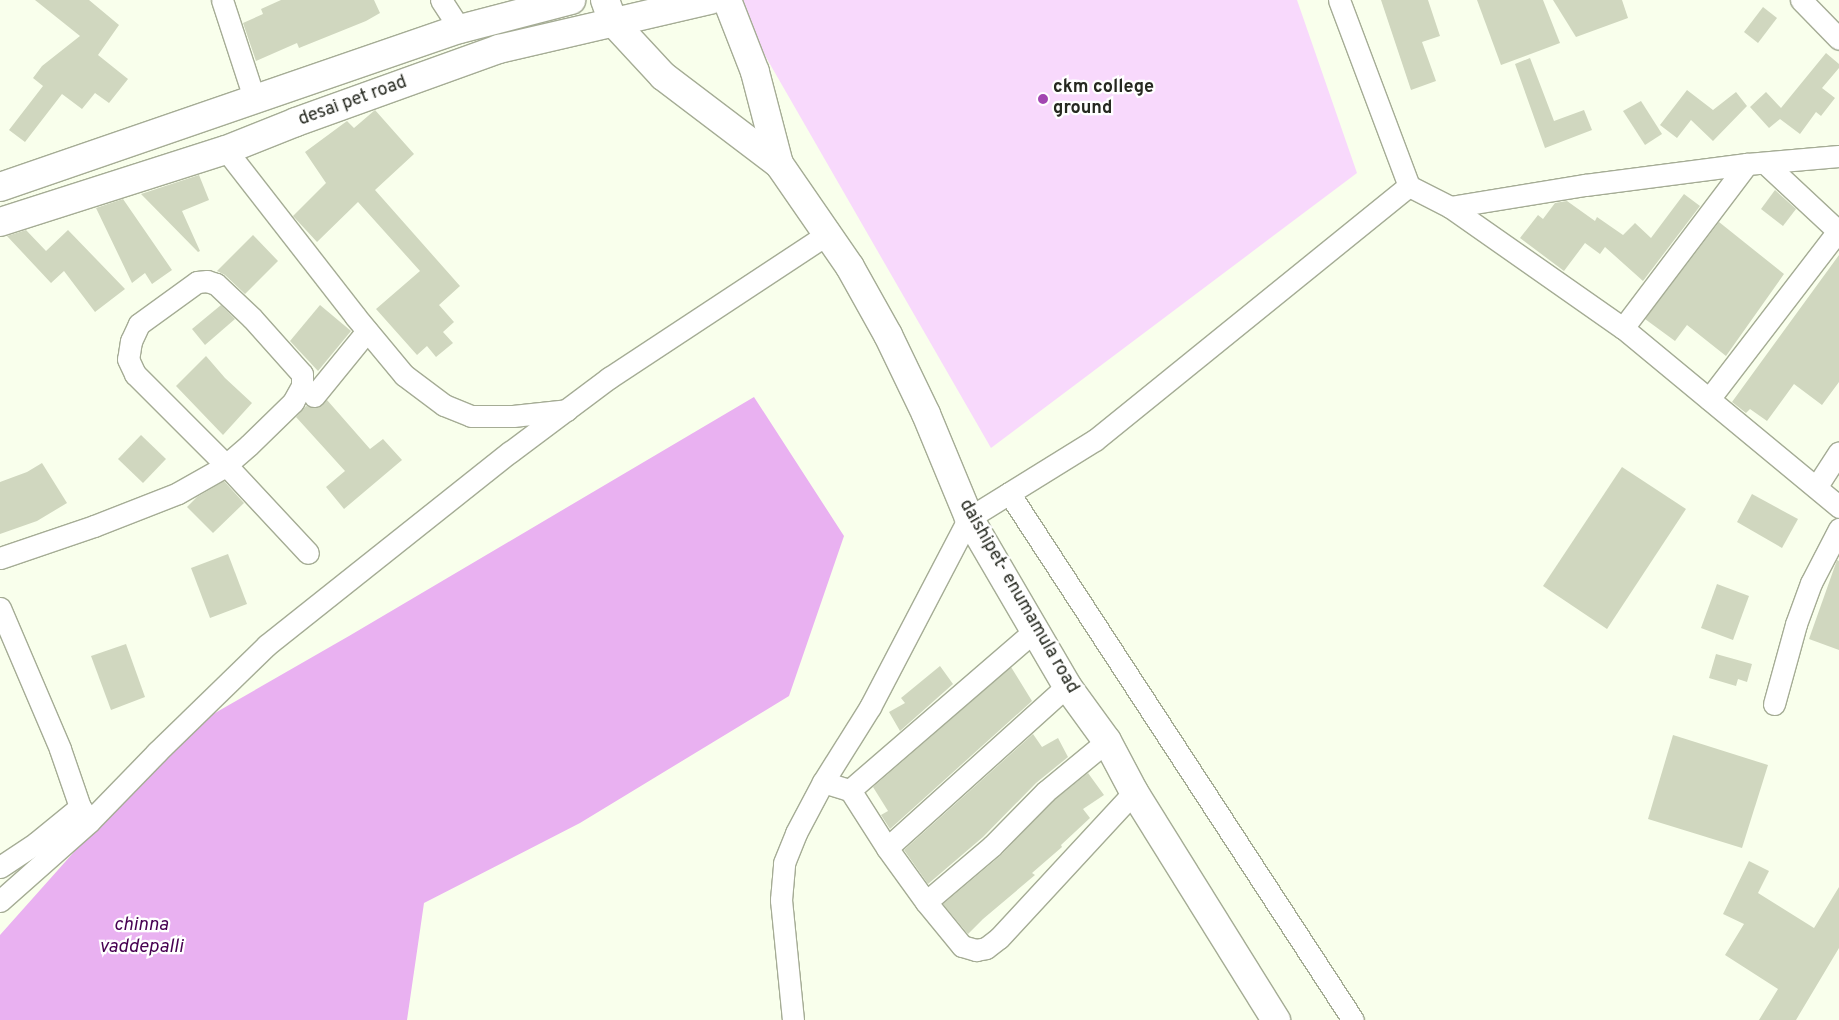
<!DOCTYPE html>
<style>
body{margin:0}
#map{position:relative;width:1839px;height:1020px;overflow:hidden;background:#f9ffec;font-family:Overpass,sans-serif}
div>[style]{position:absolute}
.green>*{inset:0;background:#f8d9fc}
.water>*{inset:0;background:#e9b1f1}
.building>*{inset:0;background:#d0d7bf}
.roads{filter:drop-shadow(1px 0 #a5ac95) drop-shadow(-1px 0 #a5ac95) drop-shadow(0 1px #a5ac95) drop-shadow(0 -1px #a5ac95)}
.street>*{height:21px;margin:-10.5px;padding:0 10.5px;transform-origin:10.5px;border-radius:10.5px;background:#fff}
.secondary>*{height:28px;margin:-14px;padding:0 14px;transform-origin:14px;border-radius:14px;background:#fff}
.dots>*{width:14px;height:14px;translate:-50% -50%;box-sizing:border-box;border:2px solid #fff;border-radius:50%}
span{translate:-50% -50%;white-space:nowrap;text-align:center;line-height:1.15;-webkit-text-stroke:4.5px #fff;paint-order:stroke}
.poi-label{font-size:18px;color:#262920;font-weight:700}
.left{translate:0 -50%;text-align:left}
.street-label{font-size:18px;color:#262920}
.water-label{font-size:19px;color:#470051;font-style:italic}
</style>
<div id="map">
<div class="green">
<i style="clip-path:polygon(733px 0,1297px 0,1357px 173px,991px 448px)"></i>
</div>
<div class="water">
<i style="clip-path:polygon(754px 397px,844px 536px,789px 696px,580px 823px,424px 903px,407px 1020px,0 1020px,0 935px,180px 733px,349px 636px)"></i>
</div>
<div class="building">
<i style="clip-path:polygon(35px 0,89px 0,119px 25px,98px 55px,128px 79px,109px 103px,95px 93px,82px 109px,62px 94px,25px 142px,9px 130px,43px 86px,33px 78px,42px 66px,80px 36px)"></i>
<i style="clip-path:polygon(281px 0,374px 0,380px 13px,366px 21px,299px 48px,297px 43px,256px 61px,243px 23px,263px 14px,261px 9px)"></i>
<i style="clip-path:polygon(1381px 0,1428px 0,1440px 36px,1422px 42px,1436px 81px,1411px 90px)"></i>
<i style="clip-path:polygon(1477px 0,1543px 0,1560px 43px,1501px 65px)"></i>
<i style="clip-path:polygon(1553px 0,1622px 0,1628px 18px,1576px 37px)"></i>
<i style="clip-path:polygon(1763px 7px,1777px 18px,1758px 43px,1744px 32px)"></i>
<i style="clip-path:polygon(1826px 53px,1839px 64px,1839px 68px,1822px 88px,1835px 98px,1821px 116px,1816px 112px,1800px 134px,1780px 119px,1769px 128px,1750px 107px,1766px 92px,1781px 108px)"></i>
<i style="clip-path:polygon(1530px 58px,1554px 121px,1584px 110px,1592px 130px,1545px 148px,1515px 64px)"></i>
<i style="clip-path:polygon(1687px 90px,1713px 110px,1736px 92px,1747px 106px,1713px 141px,1691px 120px,1677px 138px,1660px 125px)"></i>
<i style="clip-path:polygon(1641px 101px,1662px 134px,1645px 145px,1623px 111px)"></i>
<i style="clip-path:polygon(375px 110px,414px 154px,375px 190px,460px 286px,439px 305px,454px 322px,443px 332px,453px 343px,436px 357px,427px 346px,417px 355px,376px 309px,420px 271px,358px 202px,317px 242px,293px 216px,326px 183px,305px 152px,347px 121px,354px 128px)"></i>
<i style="clip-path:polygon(199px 175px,209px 200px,182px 211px,200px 251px,198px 252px,141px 194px)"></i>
<i style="clip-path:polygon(1775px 190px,1796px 209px,1783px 226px,1761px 209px)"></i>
<i style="clip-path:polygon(1684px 194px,1700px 206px,1643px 281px,1605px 247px,1600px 254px,1585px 243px,1564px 271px,1520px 238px,1538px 215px,1543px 219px,1555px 203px,1567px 201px,1595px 221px,1597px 217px,1623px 235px,1635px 223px,1651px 238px)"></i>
<i style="clip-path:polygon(123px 199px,172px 270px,152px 284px,145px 273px,132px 283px,96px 208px)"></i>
<i style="clip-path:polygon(1719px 222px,1784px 274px,1726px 356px,1687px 325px,1675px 341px,1645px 319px)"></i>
<i style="clip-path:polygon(26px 230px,46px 251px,68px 230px,125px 289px,95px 312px,64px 271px,51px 283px,7px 236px)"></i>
<i style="clip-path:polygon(253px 235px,278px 261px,245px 294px,225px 275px,217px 271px)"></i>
<i style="clip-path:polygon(1839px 255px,1839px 382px,1822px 405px,1794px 384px,1767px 421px,1750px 409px,1746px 413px,1732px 402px)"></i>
<i style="clip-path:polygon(221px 305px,235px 319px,205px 345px,192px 329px)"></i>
<i style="clip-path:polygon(320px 305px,351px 331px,318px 371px,290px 341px)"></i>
<i style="clip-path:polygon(206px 356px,225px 378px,252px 403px,223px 435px,176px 386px)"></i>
<i style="clip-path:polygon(327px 400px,370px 449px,383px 439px,402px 460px,344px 509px,326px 487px,345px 471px,296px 417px,306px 406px,318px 408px)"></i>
<i style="clip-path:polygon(141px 435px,166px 459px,143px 483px,118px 459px)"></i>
<i style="clip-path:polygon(42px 463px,67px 503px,37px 521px,0 534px,0 482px,27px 472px)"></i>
<i style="clip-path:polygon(1622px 467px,1686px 509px,1607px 629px,1543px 586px)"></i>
<i style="clip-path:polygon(224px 481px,244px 503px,213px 533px,187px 507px,197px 497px)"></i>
<i style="clip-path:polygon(1752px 494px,1798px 519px,1782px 548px,1737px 522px)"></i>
<i style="clip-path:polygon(228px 554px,247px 604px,210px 618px,191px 568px)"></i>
<i style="clip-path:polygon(1837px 560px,1839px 561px,1839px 650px,1809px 639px)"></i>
<i style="clip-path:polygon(1717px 584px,1749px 596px,1733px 640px,1701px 628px)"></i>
<i style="clip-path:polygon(126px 644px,145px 697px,111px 710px,91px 656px)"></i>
<i style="clip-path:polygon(1716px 654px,1752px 664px,1747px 682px,1738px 679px,1736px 686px,1709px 678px)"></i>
<i style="clip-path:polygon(940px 666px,953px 684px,900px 731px,889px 712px,905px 703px,901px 698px)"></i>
<i style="clip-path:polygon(1011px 667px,1032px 701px,890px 829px,881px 815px,888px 811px,873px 787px)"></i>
<i style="clip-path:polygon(1033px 734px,1042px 747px,1058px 738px,1068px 757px,1036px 783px,983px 837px,928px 884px,904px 850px)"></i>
<i style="clip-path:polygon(1673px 735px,1768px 765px,1742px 848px,1648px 819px)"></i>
<i style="clip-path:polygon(1088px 773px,1104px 795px,1083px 809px,1090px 818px,1061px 845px,1062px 847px,1032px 873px,1035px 875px,983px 919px,968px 934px,943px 904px,1000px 856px,1053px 801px)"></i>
<i style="clip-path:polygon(1749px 861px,1769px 871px,1758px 893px,1814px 928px,1839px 887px,1839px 948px,1796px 1020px,1759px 1020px,1778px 989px,1725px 955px,1744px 924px,1723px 914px)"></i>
</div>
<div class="roads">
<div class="street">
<i style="left:222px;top:0;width:106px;rotate:71.9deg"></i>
<i style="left:441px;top:0;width:35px;rotate:57deg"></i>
<i style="left:1339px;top:0;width:199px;rotate:69.4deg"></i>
<i style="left:1409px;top:186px;width:46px;rotate:27.1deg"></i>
<i style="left:1450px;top:207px;width:211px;rotate:35deg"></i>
<i style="left:1623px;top:328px;width:281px;rotate:39.6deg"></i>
<i style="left:1801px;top:0;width:54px;rotate:45.7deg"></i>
<i style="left:226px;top:150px;width:210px;rotate:52.1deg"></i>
<i style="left:355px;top:316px;width:77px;rotate:50.3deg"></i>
<i style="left:404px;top:375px;width:50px;rotate:36.9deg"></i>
<i style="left:444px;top:405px;width:29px;rotate:22deg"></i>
<i style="left:471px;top:416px;width:42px"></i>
<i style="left:513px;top:416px;width:54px;rotate:-6.3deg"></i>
<i style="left:1765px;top:163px;width:101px;rotate:43deg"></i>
<i style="left:1450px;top:207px;width:137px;rotate:-9.3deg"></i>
<i style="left:1585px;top:185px;width:163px;rotate:-7.4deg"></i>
<i style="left:1747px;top:164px;width:92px;rotate:-5deg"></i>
<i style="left:1623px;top:328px;width:206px;rotate:-52.9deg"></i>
<i style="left:314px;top:396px;width:84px;rotate:-50.8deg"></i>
<i style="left:1709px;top:399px;width:212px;rotate:-52.5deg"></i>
<i style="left:1817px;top:486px;width:40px;rotate:-57.1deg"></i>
<i style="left:1009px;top:493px;width:629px;rotate:56.87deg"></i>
<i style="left:0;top:558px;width:99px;rotate:-18.8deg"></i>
<i style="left:94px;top:526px;width:90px;rotate:-21.4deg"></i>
<i style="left:178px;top:493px;width:51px;rotate:-29.6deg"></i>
<i style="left:222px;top:468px;width:5px;rotate:-37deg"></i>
<i style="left:226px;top:465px;width:30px;rotate:-41deg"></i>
<i style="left:249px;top:445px;width:62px;rotate:-44.3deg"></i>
<i style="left:293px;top:402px;width:18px;rotate:-61deg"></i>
<i style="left:302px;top:386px;width:12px;rotate:-90deg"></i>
<i style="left:302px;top:374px;width:75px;rotate:-131.8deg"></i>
<i style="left:252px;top:318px;width:50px;rotate:-136.6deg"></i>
<i style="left:216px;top:284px;width:9px;rotate:-162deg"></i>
<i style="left:207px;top:281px;width:10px;rotate:174deg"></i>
<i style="left:197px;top:282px;width:72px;rotate:144.1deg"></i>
<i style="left:139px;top:324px;width:19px;rotate:115deg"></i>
<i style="left:131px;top:341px;width:18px;rotate:99deg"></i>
<i style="left:128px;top:359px;width:17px;rotate:65deg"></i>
<i style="left:135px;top:374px;width:129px;rotate:45deg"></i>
<i style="left:226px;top:465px;width:120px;rotate:47deg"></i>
<i style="left:0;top:608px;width:153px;rotate:66.9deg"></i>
<i style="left:60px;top:749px;width:61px;rotate:71deg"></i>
<i style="left:80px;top:807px;width:17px;rotate:54deg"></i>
<i style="left:1774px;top:704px;width:83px;rotate:-74.6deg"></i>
<i style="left:1796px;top:624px;width:44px;rotate:-69.9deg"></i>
<i style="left:1811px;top:583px;width:61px;rotate:-62.6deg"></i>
<i style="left:823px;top:782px;width:28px;rotate:17deg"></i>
<i style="left:850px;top:790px;width:69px;rotate:57.5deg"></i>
<i style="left:887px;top:848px;width:67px;rotate:54.2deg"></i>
<i style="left:926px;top:902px;width:57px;rotate:50.7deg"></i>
<i style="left:962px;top:946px;width:15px;rotate:16deg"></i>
<i style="left:976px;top:950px;width:10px;rotate:-11deg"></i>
<i style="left:986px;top:948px;width:16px;rotate:-38deg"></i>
<i style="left:999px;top:938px;width:199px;rotate:-47.2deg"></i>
<i style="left:850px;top:790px;width:243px;rotate:-40.8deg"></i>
<i style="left:887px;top:848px;width:242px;rotate:-42deg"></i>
<i style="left:0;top:867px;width:43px;rotate:-33.7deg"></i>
<i style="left:36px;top:843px;width:57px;rotate:-39.3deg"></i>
<i style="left:0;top:901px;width:120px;rotate:-41.6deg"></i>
<i style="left:90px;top:821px;width:96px;rotate:-45.8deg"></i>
<i style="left:157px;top:752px;width:153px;rotate:-44.2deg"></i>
<i style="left:267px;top:645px;width:310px;rotate:-38.5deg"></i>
<i style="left:510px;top:452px;width:124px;rotate:-36.8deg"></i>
<i style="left:609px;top:378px;width:261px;rotate:-33.4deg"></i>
<i style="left:926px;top:902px;width:87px;rotate:-40.3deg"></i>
<i style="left:992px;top:846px;width:76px;rotate:-45.5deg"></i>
<i style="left:1045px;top:792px;width:80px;rotate:-39.4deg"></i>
<i style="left:793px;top:1020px;width:121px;rotate:-95.7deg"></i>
<i style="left:781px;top:900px;width:37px;rotate:-85deg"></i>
<i style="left:784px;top:863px;width:32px;rotate:-68deg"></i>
<i style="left:796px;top:833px;width:58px;rotate:-62.1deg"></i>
<i style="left:823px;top:782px;width:89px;rotate:-57.9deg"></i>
<i style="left:870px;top:707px;width:213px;rotate:-62.4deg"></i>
<i style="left:969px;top:518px;width:148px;rotate:-31.8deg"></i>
<i style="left:1095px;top:440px;width:404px;rotate:-39deg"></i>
</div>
<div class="secondary">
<i style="left:605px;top:0;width:23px;rotate:70deg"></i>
<i style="left:613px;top:22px;width:74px;rotate:47.2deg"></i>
<i style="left:663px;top:76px;width:146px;rotate:37.2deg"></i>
<i style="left:779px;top:164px;width:125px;rotate:55.4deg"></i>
<i style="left:850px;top:267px;width:78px;rotate:60.8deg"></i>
<i style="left:888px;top:335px;width:88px;rotate:64.3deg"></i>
<i style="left:926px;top:414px;width:113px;rotate:67.5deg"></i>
<i style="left:969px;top:518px;width:194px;rotate:59.7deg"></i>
<i style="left:1067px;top:686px;width:68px;rotate:54deg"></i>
<i style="left:1107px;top:741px;width:58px;rotate:62.1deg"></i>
<i style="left:1134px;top:792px;width:269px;rotate:58.1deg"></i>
<i style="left:727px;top:0;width:77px;rotate:68.7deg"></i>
<i style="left:755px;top:72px;width:95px;rotate:75.4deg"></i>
<i style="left:0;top:187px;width:486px;rotate:-19deg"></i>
<i style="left:460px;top:29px;width:115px;rotate:-14.6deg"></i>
<i style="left:0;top:222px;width:237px;rotate:-17.7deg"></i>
<i style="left:226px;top:150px;width:75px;rotate:-21.8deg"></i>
<i style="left:296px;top:122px;width:216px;rotate:-19.8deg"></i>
<i style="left:499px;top:49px;width:217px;rotate:-13.1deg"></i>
</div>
</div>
<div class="dots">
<i style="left:1043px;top:99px;background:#a246b1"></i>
</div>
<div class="poi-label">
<span class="left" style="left:1053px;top:99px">ckm college<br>ground</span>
</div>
<div class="street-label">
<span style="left:353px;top:102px;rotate:-20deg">desai pet road</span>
<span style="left:1018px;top:597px;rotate:60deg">daishipet- enumamula road</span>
</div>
<div class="water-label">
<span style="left:141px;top:937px">chinna<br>vaddepalli</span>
</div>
</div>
